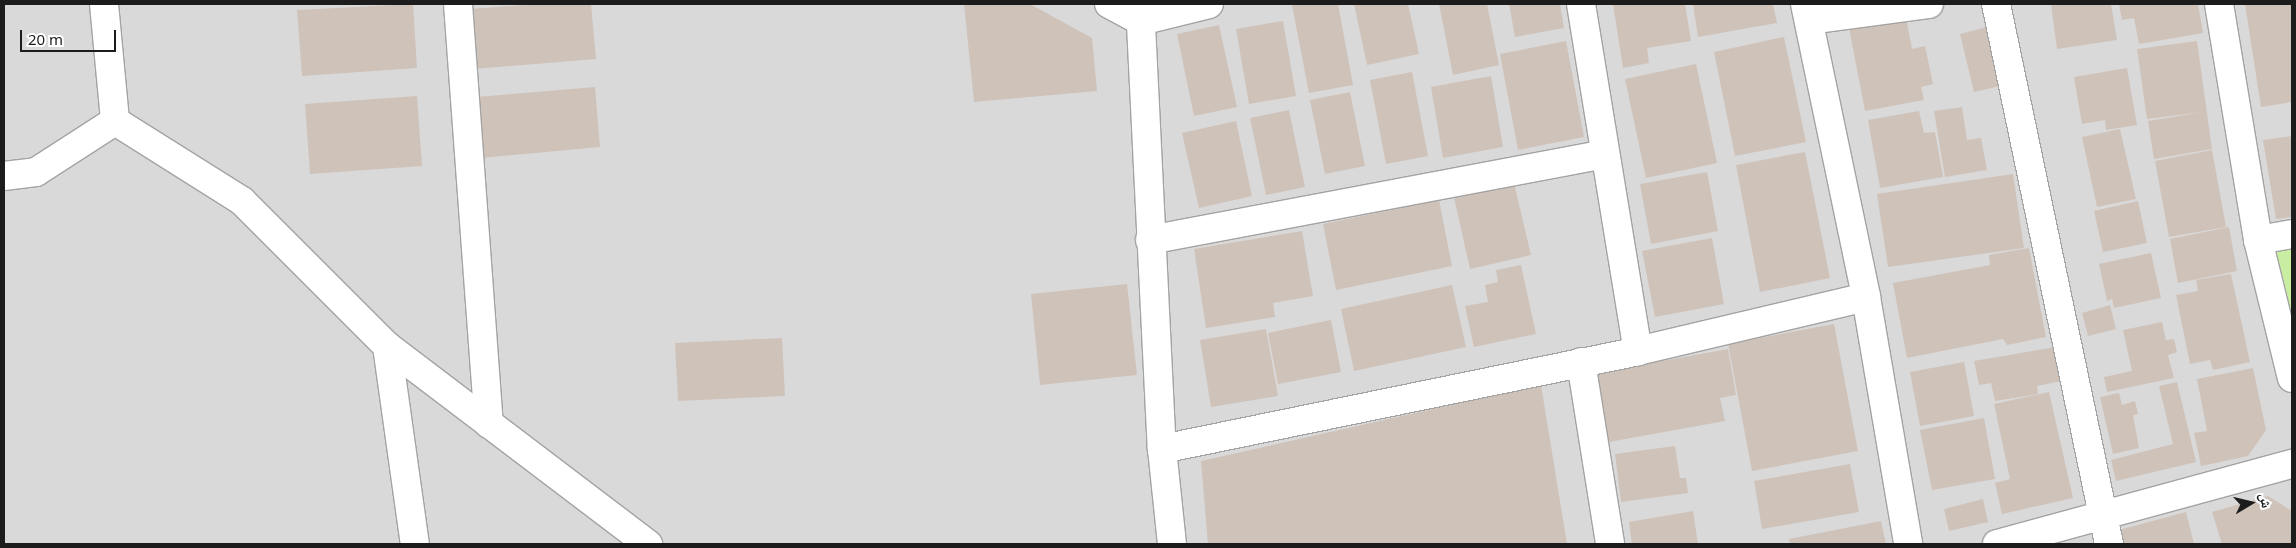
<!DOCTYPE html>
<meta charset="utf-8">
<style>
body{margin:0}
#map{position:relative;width:2296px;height:548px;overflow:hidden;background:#efe9e1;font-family:"Noto Sans","Noto Naskh Arabic",sans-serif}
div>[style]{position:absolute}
.residential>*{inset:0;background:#dad9d9}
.grass>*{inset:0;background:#caeea1}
.building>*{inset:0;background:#cfc2b9}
.roads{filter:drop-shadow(1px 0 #a3a3a3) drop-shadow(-1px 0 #a3a3a3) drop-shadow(0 1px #a3a3a3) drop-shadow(0 -1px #a3a3a3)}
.minor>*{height:28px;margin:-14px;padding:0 14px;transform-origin:14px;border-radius:14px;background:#fff}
span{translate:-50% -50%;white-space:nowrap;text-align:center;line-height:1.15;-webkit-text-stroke:4px #fff;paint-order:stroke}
.frame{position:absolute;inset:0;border:5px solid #1c1c1c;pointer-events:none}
.north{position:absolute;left:2226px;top:478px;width:50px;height:50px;-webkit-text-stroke:4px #fff;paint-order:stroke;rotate:81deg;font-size:14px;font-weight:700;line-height:20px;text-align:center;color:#1c1c1c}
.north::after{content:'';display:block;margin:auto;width:18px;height:22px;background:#1c1c1c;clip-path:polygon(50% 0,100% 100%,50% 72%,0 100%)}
.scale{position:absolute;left:20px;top:30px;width:96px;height:22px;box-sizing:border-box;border:2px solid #1c1c1c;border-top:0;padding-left:6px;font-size:15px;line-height:18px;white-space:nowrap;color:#1c1c1c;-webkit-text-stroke:4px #fff;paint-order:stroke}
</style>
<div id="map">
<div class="residential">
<i style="clip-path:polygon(4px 4px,2292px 4px,2292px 544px,4px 544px)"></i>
</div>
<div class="grass">
<i style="clip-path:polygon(2292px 234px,2292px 346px,2258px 240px)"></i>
</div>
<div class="building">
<i style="clip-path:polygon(413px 4px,417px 68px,302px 76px,297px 10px)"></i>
<i style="clip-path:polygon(539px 4px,591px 4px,596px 59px,474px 69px,470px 9px)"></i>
<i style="clip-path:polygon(964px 4px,1030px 4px,1092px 38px,1097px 91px,974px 102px)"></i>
<i style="clip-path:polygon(1338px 4px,1353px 85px,1309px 93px,1292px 5px)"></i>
<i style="clip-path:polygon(1354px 4px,1408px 4px,1419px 54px,1367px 65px)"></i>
<i style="clip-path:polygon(1439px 4px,1487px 4px,1499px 65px,1453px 75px)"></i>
<i style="clip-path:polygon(1509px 4px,1560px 4px,1564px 28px,1515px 37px)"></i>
<i style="clip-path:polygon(1613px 4px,1685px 4px,1691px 41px,1647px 48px,1649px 63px,1623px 68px)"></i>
<i style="clip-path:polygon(1693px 4px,1773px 4px,1777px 23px,1698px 37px)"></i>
<i style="clip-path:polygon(2051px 4px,2111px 4px,2117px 40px,2057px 49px)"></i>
<i style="clip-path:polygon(2119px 4px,2198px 4px,2203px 33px,2139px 44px,2134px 18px,2122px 20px)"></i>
<i style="clip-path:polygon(2245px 4px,2292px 4px,2292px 102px,2261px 107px)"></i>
<i style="clip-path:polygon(1906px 17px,1912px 49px,1925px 46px,1933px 84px,1921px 87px,1924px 100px,1865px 111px,1849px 28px)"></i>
<i style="clip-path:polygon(1283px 21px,1296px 96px,1249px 104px,1236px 29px)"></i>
<i style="clip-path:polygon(1219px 25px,1237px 107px,1194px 116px,1177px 34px)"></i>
<i style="clip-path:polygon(1991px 26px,2005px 85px,1974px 92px,1960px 34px)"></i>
<i style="clip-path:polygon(1784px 37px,1806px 142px,1735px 156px,1714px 52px)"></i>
<i style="clip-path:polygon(1566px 41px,1584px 137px,1518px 150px,1500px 54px)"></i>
<i style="clip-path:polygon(2197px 41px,2212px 149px,2154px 159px,2148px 121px,2204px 112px,2147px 119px,2137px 49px)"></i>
<i style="clip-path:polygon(1696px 64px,1717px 163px,1646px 178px,1625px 79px)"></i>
<i style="clip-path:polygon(2127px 68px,2137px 125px,2106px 130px,2105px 120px,2082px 124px,2074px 77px)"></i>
<i style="clip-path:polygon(1412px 72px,1428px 156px,1386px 164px,1370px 80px)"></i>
<i style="clip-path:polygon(1491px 76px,1503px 147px,1443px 158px,1431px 87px)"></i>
<i style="clip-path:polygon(595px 87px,600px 147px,481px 158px,476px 97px)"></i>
<i style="clip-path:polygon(1350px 92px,1365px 166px,1325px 174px,1310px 100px)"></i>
<i style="clip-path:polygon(417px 96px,422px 166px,310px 174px,305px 104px)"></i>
<i style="clip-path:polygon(1962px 107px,1967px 140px,1981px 138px,1987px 170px,1945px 177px,1934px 111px)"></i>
<i style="clip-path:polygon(1289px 110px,1305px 187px,1266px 195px,1250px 118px)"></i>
<i style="clip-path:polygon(1919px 111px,1924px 133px,1935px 132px,1943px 177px,1880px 188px,1868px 120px)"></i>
<i style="clip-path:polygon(1236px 121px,1252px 196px,1199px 208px,1182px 133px)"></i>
<i style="clip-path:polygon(2120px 129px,2136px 199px,2097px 207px,2082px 137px)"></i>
<i style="clip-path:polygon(2292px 136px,2292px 217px,2276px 219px,2263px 140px)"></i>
<i style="clip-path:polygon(2212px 150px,2226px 227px,2169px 237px,2155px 161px)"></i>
<i style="clip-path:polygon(1805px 152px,1830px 278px,1760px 292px,1736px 165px)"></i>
<i style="clip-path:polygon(1707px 172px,1718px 231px,1651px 244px,1640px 184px)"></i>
<i style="clip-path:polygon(2013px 174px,2024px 248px,1888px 267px,1877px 194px)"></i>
<i style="clip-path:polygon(1513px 179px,1531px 255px,1470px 269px,1453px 193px)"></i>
<i style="clip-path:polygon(1439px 200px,1452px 266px,1336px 290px,1323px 224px)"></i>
<i style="clip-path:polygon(2138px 201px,2147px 243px,2103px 252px,2094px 211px)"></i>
<i style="clip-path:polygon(2229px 227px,2237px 271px,2178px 283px,2170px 239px)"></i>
<i style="clip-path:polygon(1302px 231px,1313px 296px,1273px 303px,1275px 317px,1206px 328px,1194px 249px)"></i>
<i style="clip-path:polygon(1712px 238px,1724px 304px,1655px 317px,1642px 251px)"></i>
<i style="clip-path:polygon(2029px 248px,2046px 337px,2007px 345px,2003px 339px,1907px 358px,1893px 283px,1990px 265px,1989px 255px)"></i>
<i style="clip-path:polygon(2151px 253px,2161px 298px,2114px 308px,2112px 299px,2107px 301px,2099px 264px)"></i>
<i style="clip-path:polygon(1521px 265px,1536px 334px,1474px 347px,1465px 306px,1488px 302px,1485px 285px,1498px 282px,1496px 270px)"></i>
<i style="clip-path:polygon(2231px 274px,2250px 362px,2213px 370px,2210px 360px,2190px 364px,2176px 295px,2198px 291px,2196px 280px)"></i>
<i style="clip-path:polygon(1127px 284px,1137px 375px,1040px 385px,1031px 294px)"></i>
<i style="clip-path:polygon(1452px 285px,1466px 347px,1354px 371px,1341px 309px)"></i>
<i style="clip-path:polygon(2110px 305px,2116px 329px,2088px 336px,2082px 313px)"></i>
<i style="clip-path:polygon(1331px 320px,1341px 372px,1278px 384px,1268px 333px)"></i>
<i style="clip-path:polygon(2162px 322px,2166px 340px,2174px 339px,2177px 352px,2168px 355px,2174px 378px,2107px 392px,2104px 377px,2132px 371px,2123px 330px)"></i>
<i style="clip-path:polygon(1834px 324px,1858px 451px,1752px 471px,1728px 344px)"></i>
<i style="clip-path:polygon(1266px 329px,1278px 396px,1211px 407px,1200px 340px)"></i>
<i style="clip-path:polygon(782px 338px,785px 396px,678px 401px,675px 343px)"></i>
<i style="clip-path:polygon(2055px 347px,2061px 381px,2037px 386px,2038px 394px,1995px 401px,1991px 383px,1979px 385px,1974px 361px)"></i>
<i style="clip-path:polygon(1728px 349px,1736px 395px,1720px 398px,1725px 421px,1609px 442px,1596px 373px)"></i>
<i style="clip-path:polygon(1964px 362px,1974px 416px,1920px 426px,1910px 372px)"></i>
<i style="clip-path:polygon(2253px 368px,2266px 430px,2248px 456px,2201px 466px,2194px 433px,2207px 431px,2197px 379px)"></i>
<i style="clip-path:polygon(2177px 382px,2196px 462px,2116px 481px,2111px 460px,2173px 444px,2159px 386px)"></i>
<i style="clip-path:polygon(1541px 385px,1567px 544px,1208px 544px,1201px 461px)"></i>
<i style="clip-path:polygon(2049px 392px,2073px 498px,2002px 514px,1995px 483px,2010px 479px,1994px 404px)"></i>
<i style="clip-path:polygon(2119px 393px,2122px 405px,2135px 401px,2138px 414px,2133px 415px,2139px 448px,2113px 454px,2100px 397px)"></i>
<i style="clip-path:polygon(1984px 418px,1995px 479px,1932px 490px,1920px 430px)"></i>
<i style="clip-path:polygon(1675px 446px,1680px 478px,1686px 478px,1688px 493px,1621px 502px,1615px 454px)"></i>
<i style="clip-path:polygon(1850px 464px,1859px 512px,1762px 529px,1754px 481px)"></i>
<i style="clip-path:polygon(2268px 496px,2292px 511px,2292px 544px,2222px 544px,2212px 512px)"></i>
<i style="clip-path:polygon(1983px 499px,1988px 522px,1949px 531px,1944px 509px)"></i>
<i style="clip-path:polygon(1693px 511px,1698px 544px,1632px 544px,1629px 522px)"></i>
<i style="clip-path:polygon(2186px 512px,2194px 544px,2123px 544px,2119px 530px)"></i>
<i style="clip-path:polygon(1881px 521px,1886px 544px,1790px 544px,1789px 539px)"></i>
</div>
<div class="roads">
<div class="minor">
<i style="left:104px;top:4px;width:118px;rotate:84.6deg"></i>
<i style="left:458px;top:4px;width:421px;rotate:85.8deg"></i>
<i style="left:1109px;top:4px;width:36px;rotate:28deg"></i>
<i style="left:1141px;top:21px;width:70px;rotate:-14deg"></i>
<i style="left:1140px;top:4px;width:446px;rotate:87.2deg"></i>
<i style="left:1162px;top:449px;width:96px;rotate:84deg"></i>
<i style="left:1581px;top:4px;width:352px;rotate:80.7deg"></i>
<i style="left:1805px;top:4px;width:299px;rotate:78.2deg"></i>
<i style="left:1866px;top:297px;width:251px;rotate:80.3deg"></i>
<i style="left:1996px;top:4px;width:552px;rotate:78.18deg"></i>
<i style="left:2219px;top:4px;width:239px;rotate:80.6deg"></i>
<i style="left:2258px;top:240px;width:142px;rotate:76.2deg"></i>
<i style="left:1809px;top:20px;width:121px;rotate:-7.6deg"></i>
<i style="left:4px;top:176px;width:32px;rotate:-7deg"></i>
<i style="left:36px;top:172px;width:94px;rotate:-32.8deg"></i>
<i style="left:115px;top:121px;width:150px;rotate:32.2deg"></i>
<i style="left:242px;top:201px;width:205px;rotate:45deg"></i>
<i style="left:387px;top:346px;width:328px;rotate:37.2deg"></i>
<i style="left:1150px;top:240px;width:463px;rotate:-10.7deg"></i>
<i style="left:2258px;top:240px;width:35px;rotate:-10deg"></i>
<i style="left:387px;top:346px;width:200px;rotate:82deg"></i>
<i style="left:1581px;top:362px;width:184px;rotate:80.9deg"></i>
<i style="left:1162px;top:449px;width:486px;rotate:-11.6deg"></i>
<i style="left:1638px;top:351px;width:234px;rotate:-13.3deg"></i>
<i style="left:1997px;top:544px;width:306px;rotate:-15.2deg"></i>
</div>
</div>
<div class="frame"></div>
<div class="north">ش</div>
<div class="scale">20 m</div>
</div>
